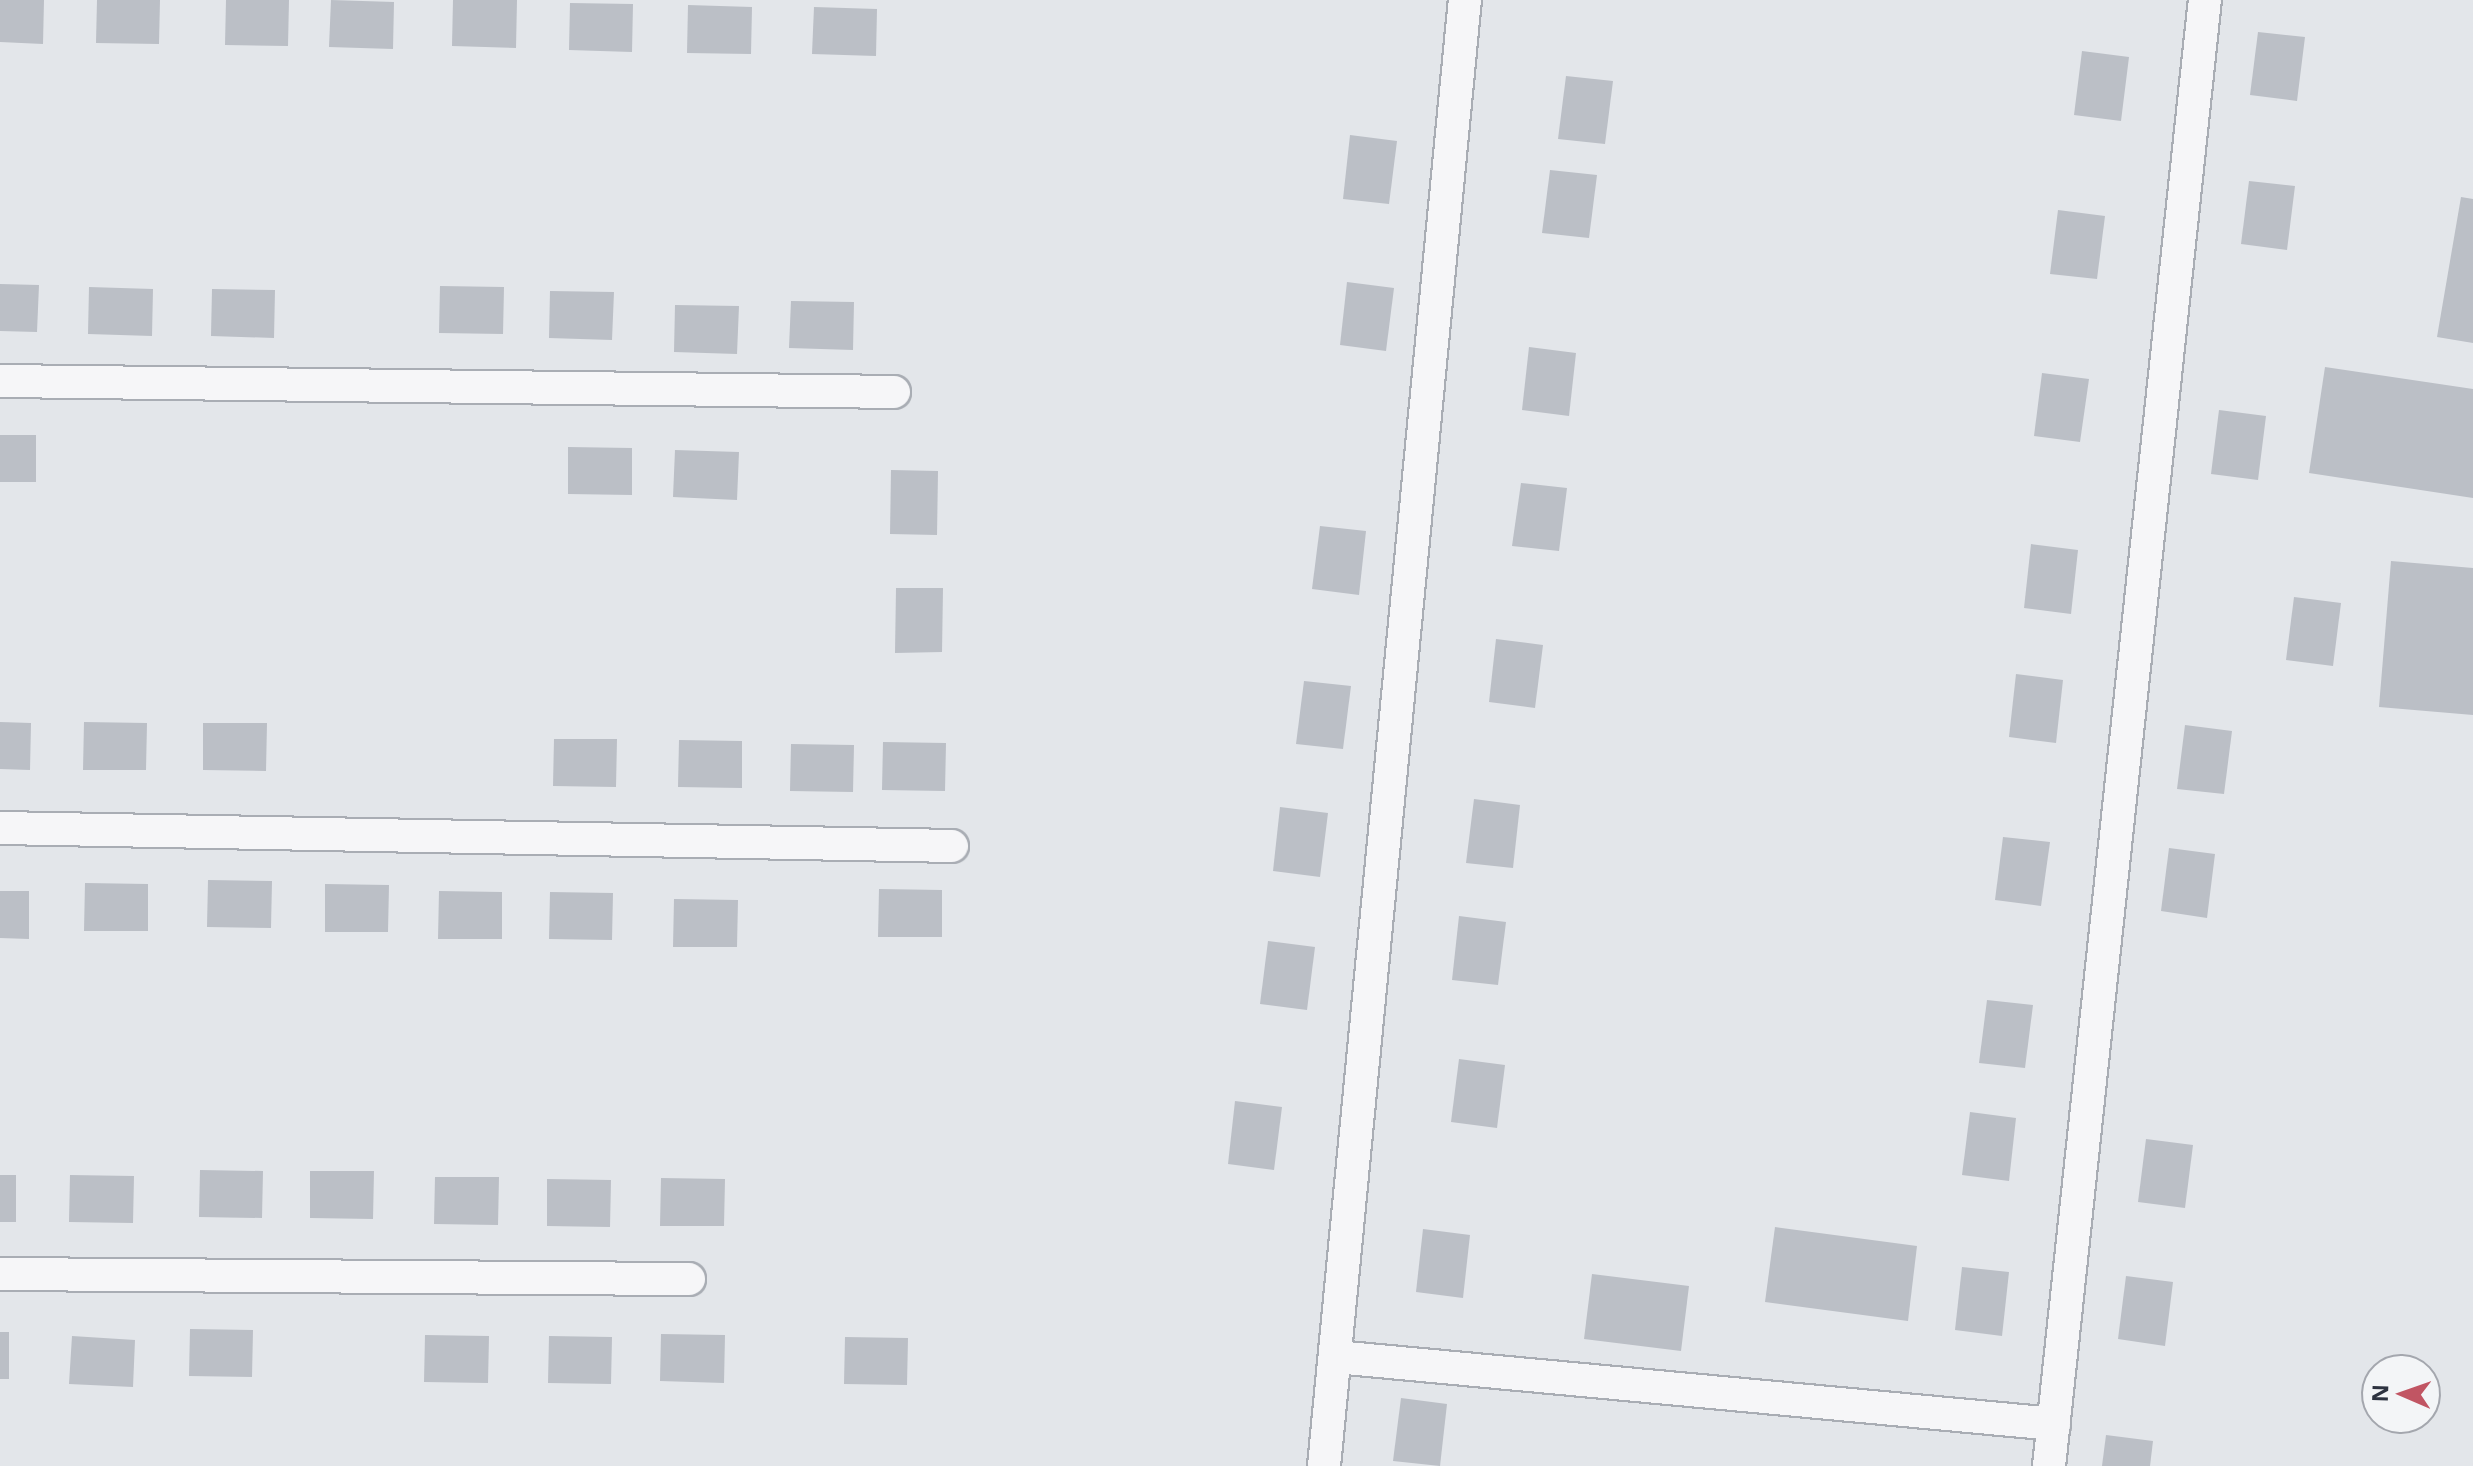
<!DOCTYPE html>
<style>
body{margin:0}
#map{position:relative;width:2473px;height:1466px;overflow:hidden;background:#e3e6ea;font-family:"Noto Sans",sans-serif}
div>[style]{position:absolute}
.building>*{inset:0;background:#bbbfc6}
.roads{filter:drop-shadow(2px 0 #a9adb4) drop-shadow(-2px 0 #a9adb4) drop-shadow(0 2px #a9adb4) drop-shadow(0 -2px #a9adb4)}
.street>*{height:32px;margin:-16px;padding:0 16px;transform-origin:16px;border-radius:16px;background:#f6f6f8}
span{translate:-50% -50%;white-space:nowrap;text-align:center;line-height:1.15;-webkit-text-stroke:6px #f3f5f7;paint-order:stroke}
.north{position:absolute;left:2361px;top:1354px;width:80px;height:80px;box-sizing:border-box;background:#f3f5f7;border:2px solid #a4a7ae;border-radius:50%;rotate:272deg;font-size:22px;font-weight:700;line-height:32px;text-align:center;color:#2d3340}
.north::after{content:'';display:block;margin:auto;width:28px;height:36px;background:#c15563;clip-path:polygon(50% 0,100% 100%,50% 72%,0 100%)}
</style>
<div id="map">
<div class="building">
<i style="clip-path:polygon(0 0,44px 0,43px 44px,0 42px)"></i>
<i style="clip-path:polygon(97px 0,160px 0,159px 44px,96px 43px)"></i>
<i style="clip-path:polygon(226px 0,289px 0,288px 46px,225px 45px)"></i>
<i style="clip-path:polygon(331px 0,394px 2px,393px 49px,329px 47px)"></i>
<i style="clip-path:polygon(453px 0,517px 0,516px 48px,452px 46px)"></i>
<i style="clip-path:polygon(570px 3px,633px 4px,632px 52px,569px 50px)"></i>
<i style="clip-path:polygon(688px 5px,752px 7px,751px 54px,687px 53px)"></i>
<i style="clip-path:polygon(814px 7px,877px 9px,876px 56px,812px 54px)"></i>
<i style="clip-path:polygon(2258px 32px,2305px 37px,2297px 101px,2250px 95px)"></i>
<i style="clip-path:polygon(2082px 51px,2129px 57px,2121px 121px,2074px 115px)"></i>
<i style="clip-path:polygon(1566px 76px,1613px 81px,1605px 144px,1558px 139px)"></i>
<i style="clip-path:polygon(1350px 135px,1397px 141px,1389px 204px,1343px 199px)"></i>
<i style="clip-path:polygon(1550px 170px,1597px 175px,1589px 238px,1542px 233px)"></i>
<i style="clip-path:polygon(2249px 181px,2295px 186px,2287px 250px,2241px 244px)"></i>
<i style="clip-path:polygon(2461px 197px,2473px 199px,2473px 343px,2437px 337px)"></i>
<i style="clip-path:polygon(2058px 210px,2105px 216px,2097px 279px,2050px 274px)"></i>
<i style="clip-path:polygon(1347px 282px,1394px 288px,1386px 351px,1340px 345px)"></i>
<i style="clip-path:polygon(0 284px,39px 285px,37px 332px,0 331px)"></i>
<i style="clip-path:polygon(440px 286px,504px 287px,503px 334px,439px 333px)"></i>
<i style="clip-path:polygon(89px 287px,153px 289px,152px 336px,88px 334px)"></i>
<i style="clip-path:polygon(212px 289px,275px 290px,274px 338px,211px 336px)"></i>
<i style="clip-path:polygon(550px 291px,614px 292px,612px 340px,549px 338px)"></i>
<i style="clip-path:polygon(791px 301px,854px 302px,853px 350px,789px 348px)"></i>
<i style="clip-path:polygon(675px 305px,739px 306px,737px 354px,674px 352px)"></i>
<i style="clip-path:polygon(1529px 347px,1576px 353px,1569px 416px,1522px 410px)"></i>
<i style="clip-path:polygon(2325px 367px,2473px 389px,2473px 498px,2309px 473px)"></i>
<i style="clip-path:polygon(2042px 373px,2089px 379px,2080px 442px,2034px 436px)"></i>
<i style="clip-path:polygon(2219px 410px,2266px 416px,2258px 480px,2211px 474px)"></i>
<i style="clip-path:polygon(0 435px,36px 435px,36px 482px,0 482px)"></i>
<i style="clip-path:polygon(568px 447px,632px 448px,632px 495px,568px 494px)"></i>
<i style="clip-path:polygon(675px 450px,739px 452px,737px 500px,673px 497px)"></i>
<i style="clip-path:polygon(891px 470px,938px 471px,937px 535px,890px 534px)"></i>
<i style="clip-path:polygon(1521px 483px,1567px 488px,1559px 551px,1512px 546px)"></i>
<i style="clip-path:polygon(1320px 526px,1366px 531px,1359px 595px,1312px 589px)"></i>
<i style="clip-path:polygon(2031px 544px,2078px 550px,2071px 614px,2024px 608px)"></i>
<i style="clip-path:polygon(2391px 561px,2473px 568px,2473px 715px,2379px 707px)"></i>
<i style="clip-path:polygon(896px 588px,943px 588px,942px 652px,895px 653px)"></i>
<i style="clip-path:polygon(2294px 597px,2341px 603px,2333px 666px,2286px 660px)"></i>
<i style="clip-path:polygon(1496px 639px,1543px 645px,1535px 708px,1489px 702px)"></i>
<i style="clip-path:polygon(2016px 674px,2063px 680px,2056px 743px,2009px 737px)"></i>
<i style="clip-path:polygon(1304px 681px,1351px 686px,1343px 749px,1296px 744px)"></i>
<i style="clip-path:polygon(0 722px,31px 723px,30px 770px,0 769px)"></i>
<i style="clip-path:polygon(84px 722px,147px 723px,146px 770px,83px 770px)"></i>
<i style="clip-path:polygon(203px 723px,267px 723px,266px 771px,203px 770px)"></i>
<i style="clip-path:polygon(2185px 725px,2232px 731px,2224px 794px,2177px 789px)"></i>
<i style="clip-path:polygon(554px 739px,617px 739px,616px 787px,553px 786px)"></i>
<i style="clip-path:polygon(679px 740px,742px 741px,742px 788px,678px 787px)"></i>
<i style="clip-path:polygon(883px 742px,946px 743px,945px 791px,882px 790px)"></i>
<i style="clip-path:polygon(791px 744px,854px 745px,853px 792px,790px 791px)"></i>
<i style="clip-path:polygon(1474px 799px,1520px 805px,1513px 868px,1466px 863px)"></i>
<i style="clip-path:polygon(1280px 807px,1328px 813px,1320px 877px,1273px 871px)"></i>
<i style="clip-path:polygon(2003px 837px,2050px 842px,2041px 906px,1995px 900px)"></i>
<i style="clip-path:polygon(2169px 848px,2215px 854px,2207px 918px,2161px 911px)"></i>
<i style="clip-path:polygon(208px 880px,272px 881px,271px 928px,207px 927px)"></i>
<i style="clip-path:polygon(85px 883px,148px 884px,148px 931px,84px 931px)"></i>
<i style="clip-path:polygon(325px 884px,389px 885px,388px 932px,325px 932px)"></i>
<i style="clip-path:polygon(879px 889px,942px 890px,942px 937px,878px 937px)"></i>
<i style="clip-path:polygon(0 891px,29px 891px,29px 939px,0 938px)"></i>
<i style="clip-path:polygon(439px 891px,502px 892px,502px 939px,438px 939px)"></i>
<i style="clip-path:polygon(550px 892px,613px 893px,612px 940px,549px 939px)"></i>
<i style="clip-path:polygon(674px 899px,738px 900px,737px 947px,673px 947px)"></i>
<i style="clip-path:polygon(1459px 916px,1506px 922px,1498px 985px,1452px 980px)"></i>
<i style="clip-path:polygon(1268px 941px,1315px 947px,1307px 1010px,1260px 1004px)"></i>
<i style="clip-path:polygon(1987px 1000px,2033px 1005px,2025px 1068px,1979px 1063px)"></i>
<i style="clip-path:polygon(1459px 1059px,1505px 1065px,1497px 1128px,1451px 1122px)"></i>
<i style="clip-path:polygon(1235px 1101px,1282px 1107px,1274px 1170px,1228px 1164px)"></i>
<i style="clip-path:polygon(1970px 1112px,2016px 1118px,2009px 1181px,1962px 1175px)"></i>
<i style="clip-path:polygon(2146px 1139px,2193px 1145px,2185px 1208px,2138px 1202px)"></i>
<i style="clip-path:polygon(200px 1170px,263px 1171px,262px 1218px,199px 1217px)"></i>
<i style="clip-path:polygon(310px 1171px,374px 1171px,373px 1219px,310px 1218px)"></i>
<i style="clip-path:polygon(0 1175px,16px 1175px,16px 1222px,0 1222px)"></i>
<i style="clip-path:polygon(70px 1175px,134px 1176px,133px 1223px,69px 1222px)"></i>
<i style="clip-path:polygon(435px 1177px,499px 1177px,498px 1225px,434px 1224px)"></i>
<i style="clip-path:polygon(661px 1178px,725px 1179px,724px 1226px,660px 1226px)"></i>
<i style="clip-path:polygon(547px 1179px,611px 1180px,610px 1227px,547px 1226px)"></i>
<i style="clip-path:polygon(1775px 1227px,1917px 1246px,1908px 1321px,1765px 1302px)"></i>
<i style="clip-path:polygon(1423px 1229px,1470px 1235px,1463px 1298px,1416px 1292px)"></i>
<i style="clip-path:polygon(1962px 1267px,2009px 1272px,2002px 1336px,1955px 1330px)"></i>
<i style="clip-path:polygon(1592px 1274px,1689px 1286px,1681px 1351px,1584px 1339px)"></i>
<i style="clip-path:polygon(2126px 1276px,2173px 1282px,2165px 1346px,2118px 1339px)"></i>
<i style="clip-path:polygon(190px 1329px,253px 1330px,252px 1377px,189px 1376px)"></i>
<i style="clip-path:polygon(0 1332px,9px 1332px,9px 1379px,0 1379px)"></i>
<i style="clip-path:polygon(661px 1334px,725px 1335px,724px 1383px,660px 1381px)"></i>
<i style="clip-path:polygon(425px 1335px,489px 1336px,488px 1383px,424px 1382px)"></i>
<i style="clip-path:polygon(72px 1336px,135px 1340px,133px 1387px,69px 1384px)"></i>
<i style="clip-path:polygon(549px 1336px,612px 1337px,611px 1384px,548px 1383px)"></i>
<i style="clip-path:polygon(845px 1337px,908px 1338px,907px 1385px,844px 1384px)"></i>
<i style="clip-path:polygon(1401px 1398px,1447px 1404px,1440px 1466px,1393px 1461px)"></i>
<i style="clip-path:polygon(2106px 1435px,2153px 1441px,2150px 1466px,2102px 1466px)"></i>
</div>
<div class="roads">
<div class="street">
<i style="left:0;top:381px;width:894px;rotate:0.7deg"></i>
<i style="left:0;top:828px;width:952px;rotate:1.08deg"></i>
<i style="left:0;top:1274px;width:689px;rotate:0.42deg"></i>
<i style="left:1336px;top:1357px;width:721px;rotate:5.33deg"></i>
<i style="left:1324px;top:1466px;width:1473px;rotate:-84.51deg"></i>
<i style="left:2049px;top:1466px;width:1474px;rotate:-83.93deg"></i>
</div>
</div>
<div class="north">N</div>
</div>
